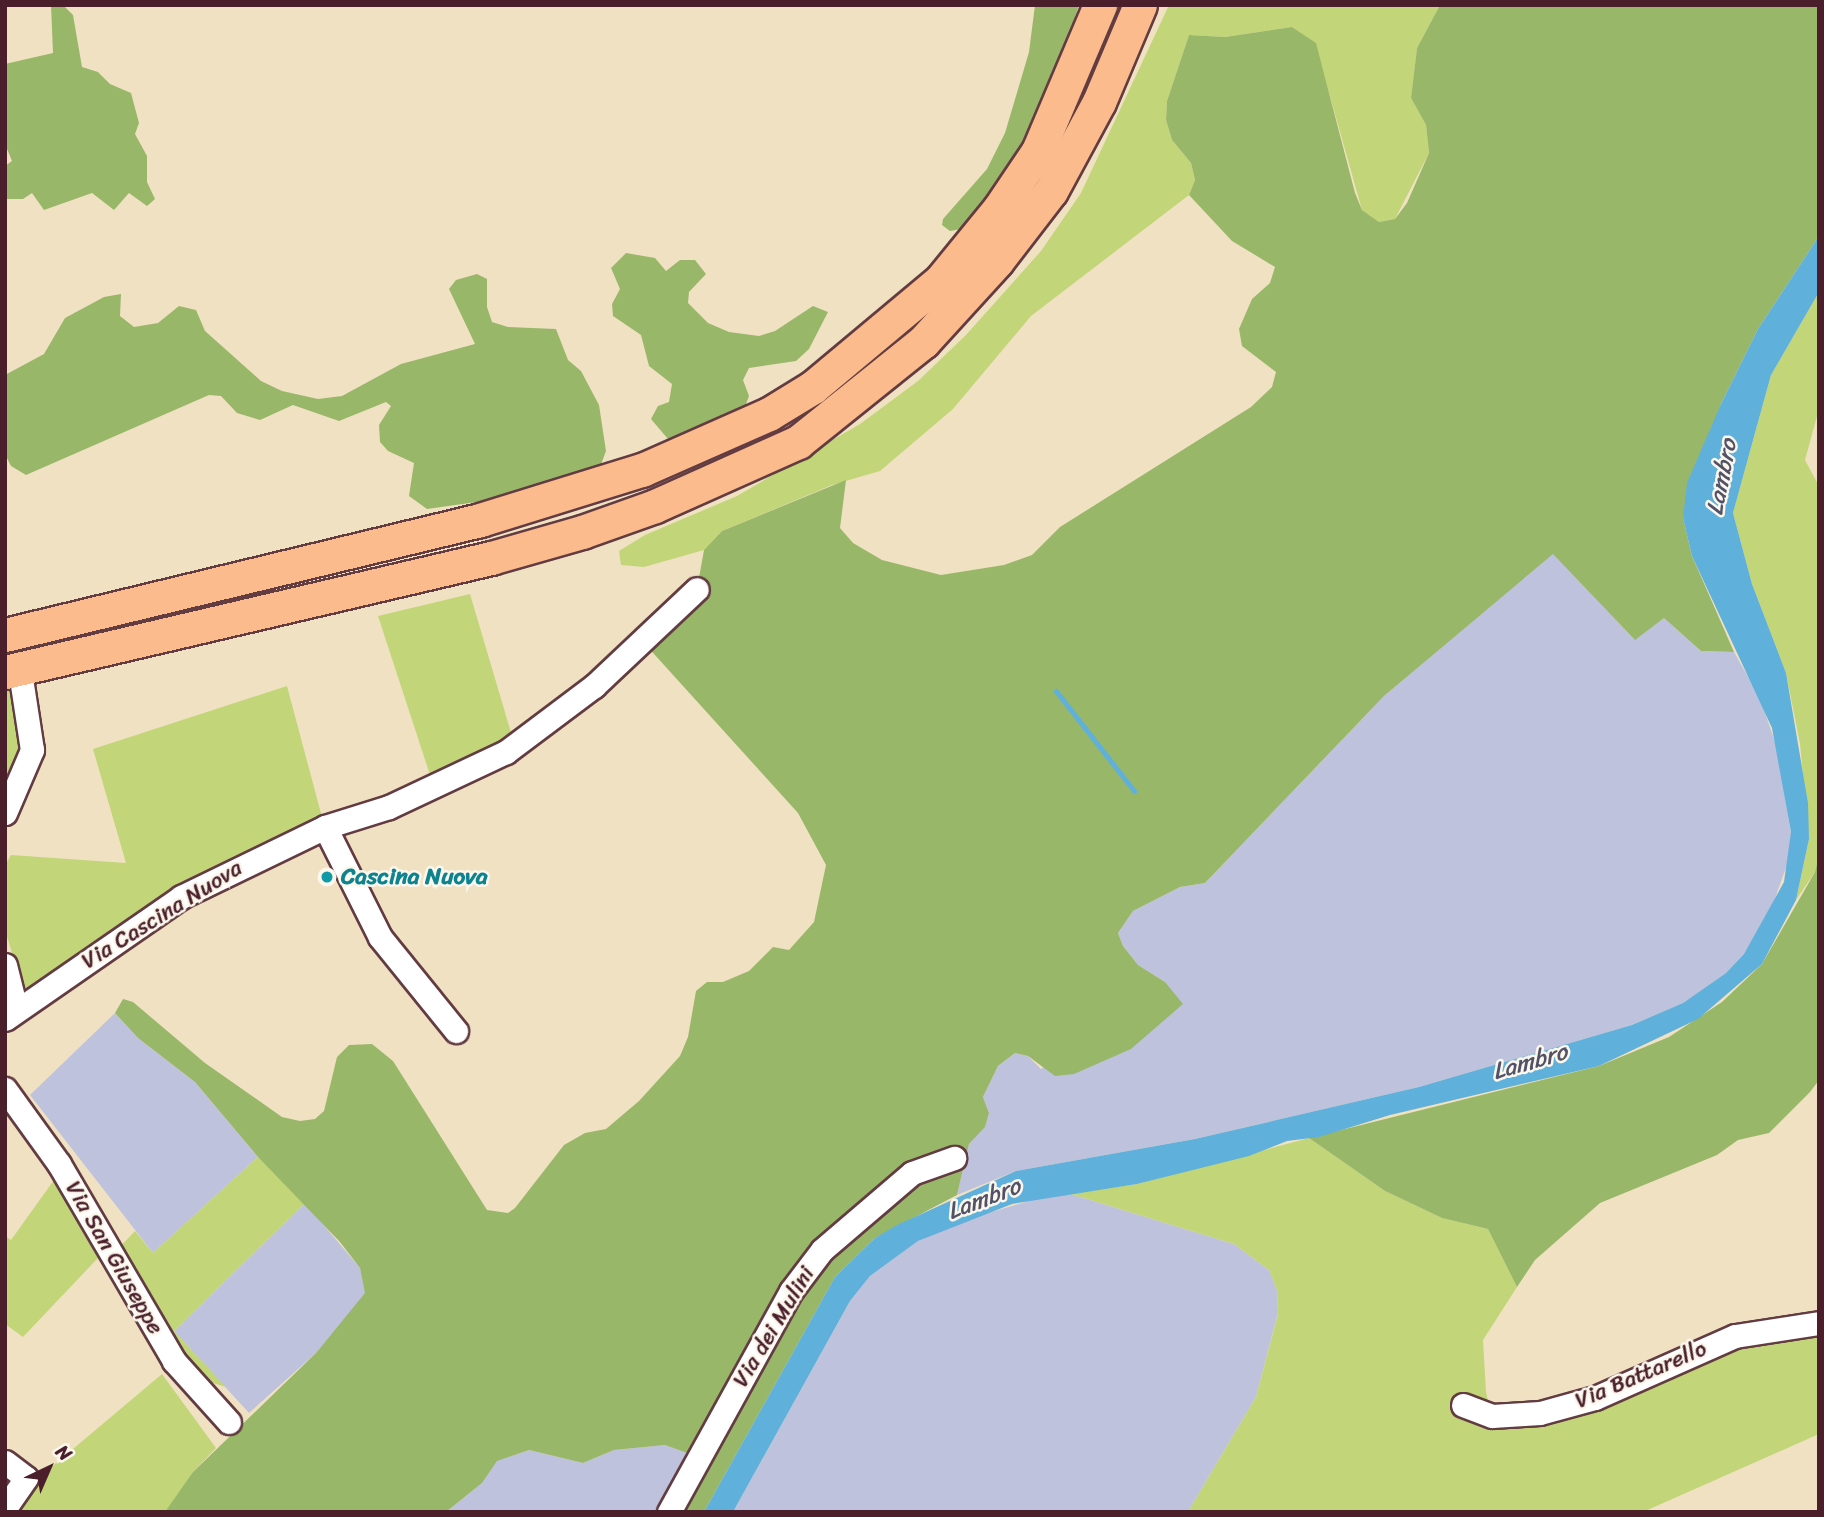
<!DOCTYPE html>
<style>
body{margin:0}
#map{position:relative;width:1824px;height:1517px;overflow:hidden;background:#f0e1c3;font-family:Sriracha,sans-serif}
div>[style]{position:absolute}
.industrial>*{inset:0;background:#bfc2dd}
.green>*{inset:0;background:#c2d679}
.forest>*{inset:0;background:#99b769}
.water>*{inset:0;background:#5fb0da}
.stream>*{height:5px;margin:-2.5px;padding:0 2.5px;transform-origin:2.5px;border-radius:2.5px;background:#5fb0da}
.roads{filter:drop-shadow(2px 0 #633c42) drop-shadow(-2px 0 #633c42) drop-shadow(0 2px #633c42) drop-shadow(0 -2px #633c42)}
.minor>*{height:23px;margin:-11.5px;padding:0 11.5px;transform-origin:11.5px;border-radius:11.5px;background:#fff}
.highway>*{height:33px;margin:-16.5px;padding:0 16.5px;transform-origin:16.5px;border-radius:16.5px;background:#fbbb8c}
.dots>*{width:19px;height:19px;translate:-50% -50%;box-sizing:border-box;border:4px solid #fbf7ec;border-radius:50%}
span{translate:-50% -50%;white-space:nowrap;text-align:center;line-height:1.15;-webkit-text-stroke:5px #fbf7ec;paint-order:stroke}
.culture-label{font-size:23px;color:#0d838f;font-weight:700}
.left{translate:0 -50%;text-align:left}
.street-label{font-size:23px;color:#4a1f2b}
.water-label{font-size:24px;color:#515268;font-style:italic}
.frame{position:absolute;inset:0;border:7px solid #4a1f2b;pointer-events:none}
.north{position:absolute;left:14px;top:1433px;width:70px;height:70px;-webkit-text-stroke:5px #fbf7ec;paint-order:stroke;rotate:44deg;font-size:19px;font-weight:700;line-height:28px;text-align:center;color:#4a1f2b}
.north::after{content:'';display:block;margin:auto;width:24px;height:32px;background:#4a1f2b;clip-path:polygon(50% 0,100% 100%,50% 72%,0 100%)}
</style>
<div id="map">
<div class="industrial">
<i style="clip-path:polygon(1553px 553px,1634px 639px,1664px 618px,1701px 651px,1734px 652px,1760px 698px,1776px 745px,1791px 833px,1790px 856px,1772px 907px,1744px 954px,1726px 973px,1683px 1003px,1632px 1025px,1419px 1087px,1195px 1139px,1016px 1171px,957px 1195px,969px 1144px,985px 1126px,989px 1113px,983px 1097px,998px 1066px,1015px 1053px,1028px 1056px,1041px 1069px,1165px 982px,1138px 965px,1123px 946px,1118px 933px,1133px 911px,1180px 887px,1205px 883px,1384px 696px)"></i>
<i style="clip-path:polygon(115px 1013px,138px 1038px,195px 1082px,258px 1157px,153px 1253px,30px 1095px)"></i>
<i style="clip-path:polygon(1071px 1194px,1234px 1244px,1269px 1270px,1277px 1290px,1278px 1313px,1256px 1397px,1188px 1512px,733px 1512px,850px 1301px,870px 1276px,918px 1241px,974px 1217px,1039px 1198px)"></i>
<i style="clip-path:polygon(305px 1203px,360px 1268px,366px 1293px,316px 1353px,249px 1413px,174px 1331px)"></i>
<i style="clip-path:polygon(665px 1445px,690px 1454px,669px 1512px,446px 1512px,482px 1483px,496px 1461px,529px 1450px,583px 1463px,614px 1450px)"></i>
</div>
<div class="green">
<i style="clip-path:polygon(1169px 5px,1440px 5px,1417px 48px,1411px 98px,1426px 125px,1429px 153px,1395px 219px,1379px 222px,1362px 210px,1315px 43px,1292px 27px,1225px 37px,1189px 35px,1167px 101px,1166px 120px,1172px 140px,1191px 163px,1195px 180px,1189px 195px,1031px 316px,953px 409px,880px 471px,832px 485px,722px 531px,704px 550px,644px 567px,621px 565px,619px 551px,645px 535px,737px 496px,860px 424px,918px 381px,966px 335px,1041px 251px,1081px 193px)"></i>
<i style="clip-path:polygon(1819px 292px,1819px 409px,1805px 460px,1819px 486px,1819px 855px,1815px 872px,1796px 900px,1809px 839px,1800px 744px,1786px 673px,1752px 584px,1733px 513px,1771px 375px)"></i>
<i style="clip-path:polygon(470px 594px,512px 736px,432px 781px,378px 616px)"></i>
<i style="clip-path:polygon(9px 686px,24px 745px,5px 785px,5px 687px)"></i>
<i style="clip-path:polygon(287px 686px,323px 821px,33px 990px,23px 989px,5px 930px,5px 865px,11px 855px,126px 863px,93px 749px)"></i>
<i style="clip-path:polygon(1309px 1138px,1385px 1191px,1442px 1218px,1488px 1229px,1517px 1287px,1483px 1340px,1486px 1392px,1489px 1405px,1502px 1415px,1819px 1323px,1819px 1434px,1643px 1512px,1188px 1512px,1256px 1397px,1278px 1314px,1277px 1290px,1269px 1270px,1234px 1244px,1071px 1194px,1137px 1184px)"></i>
<i style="clip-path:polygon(258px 1157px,305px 1203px,174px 1331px,226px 1387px,193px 1377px,118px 1249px,135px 1231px,153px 1253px)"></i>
<i style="clip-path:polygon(54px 1180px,98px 1258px,23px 1337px,5px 1324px,5px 1236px,11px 1240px)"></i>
<i style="clip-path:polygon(162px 1374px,216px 1448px,193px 1472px,172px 1507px,165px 1512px,17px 1512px,48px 1470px)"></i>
</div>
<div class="forest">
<i style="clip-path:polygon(51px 5px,63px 5px,73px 15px,82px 67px,98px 72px,110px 84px,131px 93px,139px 123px,135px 134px,147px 156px,147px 182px,155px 199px,147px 206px,129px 193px,114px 210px,92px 193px,44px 210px,32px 193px,23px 199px,5px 199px,5px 166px,12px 161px,5px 144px,5px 64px,53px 53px)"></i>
<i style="clip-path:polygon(1035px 5px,1079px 5px,1034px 137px,967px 228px,950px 231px,942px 225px,943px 219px,987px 169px,1005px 133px,1029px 52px)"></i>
<i style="clip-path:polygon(1440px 5px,1819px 5px,1819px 236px,1758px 329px,1721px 404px,1683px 518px,1692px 556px,1734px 652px,1701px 651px,1664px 618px,1635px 640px,1553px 554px,1384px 696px,1205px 883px,1180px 887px,1133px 911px,1118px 933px,1123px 946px,1138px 965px,1165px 982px,1183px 1004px,1131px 1049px,1074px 1074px,1055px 1076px,1028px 1056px,1015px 1053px,998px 1066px,983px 1097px,989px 1113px,985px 1127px,969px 1144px,957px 1195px,875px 1238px,835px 1277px,704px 1512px,669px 1512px,690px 1454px,665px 1445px,614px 1450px,583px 1463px,529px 1450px,497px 1461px,482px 1483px,446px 1512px,165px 1512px,193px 1472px,316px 1353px,365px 1293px,360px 1268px,340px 1242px,258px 1157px,195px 1082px,138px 1038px,115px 1013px,123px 999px,133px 1002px,205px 1063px,282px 1117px,300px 1121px,315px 1119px,324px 1111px,337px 1057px,349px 1045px,372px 1044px,393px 1061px,487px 1210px,508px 1213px,515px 1208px,564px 1145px,585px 1133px,606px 1129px,639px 1101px,680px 1056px,688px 1037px,696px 991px,707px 982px,723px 982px,749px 971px,773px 947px,789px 950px,814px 922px,826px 865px,798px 813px,645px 644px,697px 589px,704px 550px,722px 531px,846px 480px,840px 528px,853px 543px,882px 560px,941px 575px,1004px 565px,1032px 555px,1060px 527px,1251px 407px,1272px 387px,1276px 372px,1242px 346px,1239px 329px,1252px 299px,1270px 283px,1275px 267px,1232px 241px,1189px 195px,1195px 180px,1191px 163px,1172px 140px,1166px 120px,1167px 101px,1189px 35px,1225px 37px,1292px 27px,1316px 43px,1355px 193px,1362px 210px,1379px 222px,1395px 219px,1407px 203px,1429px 153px,1426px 125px,1411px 98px,1417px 48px)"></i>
<i style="clip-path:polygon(626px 253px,655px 258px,666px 271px,680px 260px,695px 260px,706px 274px,689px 292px,688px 303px,708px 323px,729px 332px,759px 336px,775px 331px,813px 306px,828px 312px,809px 349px,796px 361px,749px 368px,743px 380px,749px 396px,743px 412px,686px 441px,668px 439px,651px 419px,658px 406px,669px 402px,672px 384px,649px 366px,641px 335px,613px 316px,612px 304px,620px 289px,611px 268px)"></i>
<i style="clip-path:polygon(477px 274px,487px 279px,487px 307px,492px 322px,508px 327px,556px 329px,568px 360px,581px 371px,599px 405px,606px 451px,600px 467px,512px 497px,427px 509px,409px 496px,414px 463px,388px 451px,380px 442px,379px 425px,391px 406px,386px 402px,339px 421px,293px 405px,260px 420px,237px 413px,221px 396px,209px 395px,26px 475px,11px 466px,5px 454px,5px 375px,44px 354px,65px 318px,104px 297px,121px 294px,120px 316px,134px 327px,158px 323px,179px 306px,196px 310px,205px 331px,261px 381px,282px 391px,318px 399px,342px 396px,401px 364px,475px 344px,449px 289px,456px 280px)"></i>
<i style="clip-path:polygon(1819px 855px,1819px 1080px,1810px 1092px,1769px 1133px,1738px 1140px,1717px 1155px,1600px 1203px,1535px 1260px,1517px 1287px,1488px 1229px,1442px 1218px,1385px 1191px,1309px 1138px,1599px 1066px,1669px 1037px,1722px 1002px,1762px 964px,1815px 872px)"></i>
</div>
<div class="water">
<i style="clip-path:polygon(1819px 236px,1819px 292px,1771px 375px,1733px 513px,1752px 584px,1786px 673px,1808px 803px,1809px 839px,1796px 900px,1762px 964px,1698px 1019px,1599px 1066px,1390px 1115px,1319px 1137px,1287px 1141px,1249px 1156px,1137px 1184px,1012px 1204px,918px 1241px,870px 1276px,850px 1301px,733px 1512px,704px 1512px,835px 1277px,875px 1238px,897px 1225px,1016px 1171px,1195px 1139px,1419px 1087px,1632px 1025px,1683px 1003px,1726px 973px,1744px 954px,1784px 882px,1791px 832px,1772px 728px,1692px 556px,1683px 518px,1687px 483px,1721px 404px,1758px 329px)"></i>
</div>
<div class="stream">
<i style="left:1056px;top:691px;width:127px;rotate:52deg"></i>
</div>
<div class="roads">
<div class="minor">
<i style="left:5px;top:813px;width:69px;rotate:-66.8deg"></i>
<i style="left:32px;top:750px;width:66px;rotate:-98.7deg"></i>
<i style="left:5px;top:965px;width:38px;rotate:76deg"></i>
<i style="left:14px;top:1002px;width:19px;rotate:118deg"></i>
<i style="left:8px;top:1017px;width:211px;rotate:-34.7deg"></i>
<i style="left:181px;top:897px;width:160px;rotate:-25.9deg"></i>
<i style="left:456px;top:1031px;width:121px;rotate:-129deg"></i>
<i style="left:380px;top:937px;width:123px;rotate:-116.6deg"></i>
<i style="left:325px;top:827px;width:67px;rotate:-17.4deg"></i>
<i style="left:389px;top:807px;width:129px;rotate:-25.2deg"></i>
<i style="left:506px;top:752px;width:110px;rotate:-36.9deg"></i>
<i style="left:594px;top:686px;width:141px;rotate:-43.3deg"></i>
<i style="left:5px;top:1089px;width:92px;rotate:54.2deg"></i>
<i style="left:59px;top:1164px;width:228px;rotate:59.7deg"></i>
<i style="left:174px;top:1361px;width:82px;rotate:48deg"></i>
<i style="left:1463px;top:1405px;width:31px;rotate:21deg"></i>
<i style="left:1492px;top:1416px;width:48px;rotate:-3.6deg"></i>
<i style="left:1540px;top:1413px;width:57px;rotate:-15.3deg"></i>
<i style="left:1595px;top:1398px;width:153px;rotate:-23.9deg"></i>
<i style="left:1735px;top:1336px;width:85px;rotate:-8.8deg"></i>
<i style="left:5px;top:1462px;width:26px;rotate:37deg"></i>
<i style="left:26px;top:1478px;width:37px;rotate:125deg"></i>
<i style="left:669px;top:1512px;width:252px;rotate:-61.1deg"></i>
<i style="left:791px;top:1291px;width:51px;rotate:-52.9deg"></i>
<i style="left:822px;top:1250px;width:118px;rotate:-40.5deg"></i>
<i style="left:912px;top:1173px;width:45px;rotate:-19.7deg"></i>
</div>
<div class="highway">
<i style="left:5px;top:635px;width:489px;rotate:-13.6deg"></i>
<i style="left:480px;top:520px;width:170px;rotate:-17.2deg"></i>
<i style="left:642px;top:470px;width:139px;rotate:-23.8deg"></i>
<i style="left:769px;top:414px;width:52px;rotate:-31.5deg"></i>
<i style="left:813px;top:387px;width:167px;rotate:-39.9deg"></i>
<i style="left:941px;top:280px;width:92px;rotate:-50.8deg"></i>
<i style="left:999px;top:209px;width:70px;rotate:-56.1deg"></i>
<i style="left:1038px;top:151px;width:159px;rotate:-67deg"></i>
<i style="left:5px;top:672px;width:499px;rotate:-13.2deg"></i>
<i style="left:491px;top:558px;width:95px;rotate:-15.9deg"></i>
<i style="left:582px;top:532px;width:77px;rotate:-19.6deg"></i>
<i style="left:655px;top:506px;width:157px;rotate:-24.1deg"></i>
<i style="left:798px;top:442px;width:160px;rotate:-38.7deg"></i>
<i style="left:923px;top:342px;width:110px;rotate:-47.6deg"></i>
<i style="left:997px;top:261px;width:88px;rotate:-52.4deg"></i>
<i style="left:1051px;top:191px;width:101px;rotate:-61.7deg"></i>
<i style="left:1099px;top:102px;width:105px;rotate:-67.1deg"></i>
</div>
</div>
<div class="dots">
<i style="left:327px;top:877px;background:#0f9aa8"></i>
</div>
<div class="culture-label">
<span class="left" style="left:341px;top:877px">Cascina Nuova</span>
</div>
<div class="street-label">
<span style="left:162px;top:915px;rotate:-32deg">Via Cascina Nuova</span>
<span style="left:114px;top:1258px;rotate:60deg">Via San Giuseppe</span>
<span style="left:774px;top:1327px;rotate:-59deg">Via dei Mulini</span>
<span style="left:1641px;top:1375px;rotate:-23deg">Via Battarello</span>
</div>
<div class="water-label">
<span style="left:1722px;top:477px;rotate:-79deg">Lambro</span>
<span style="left:1530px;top:1062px;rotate:-16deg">Lambro</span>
<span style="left:984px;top:1199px;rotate:-21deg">Lambro</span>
</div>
<div class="frame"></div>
<div class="north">N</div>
</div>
